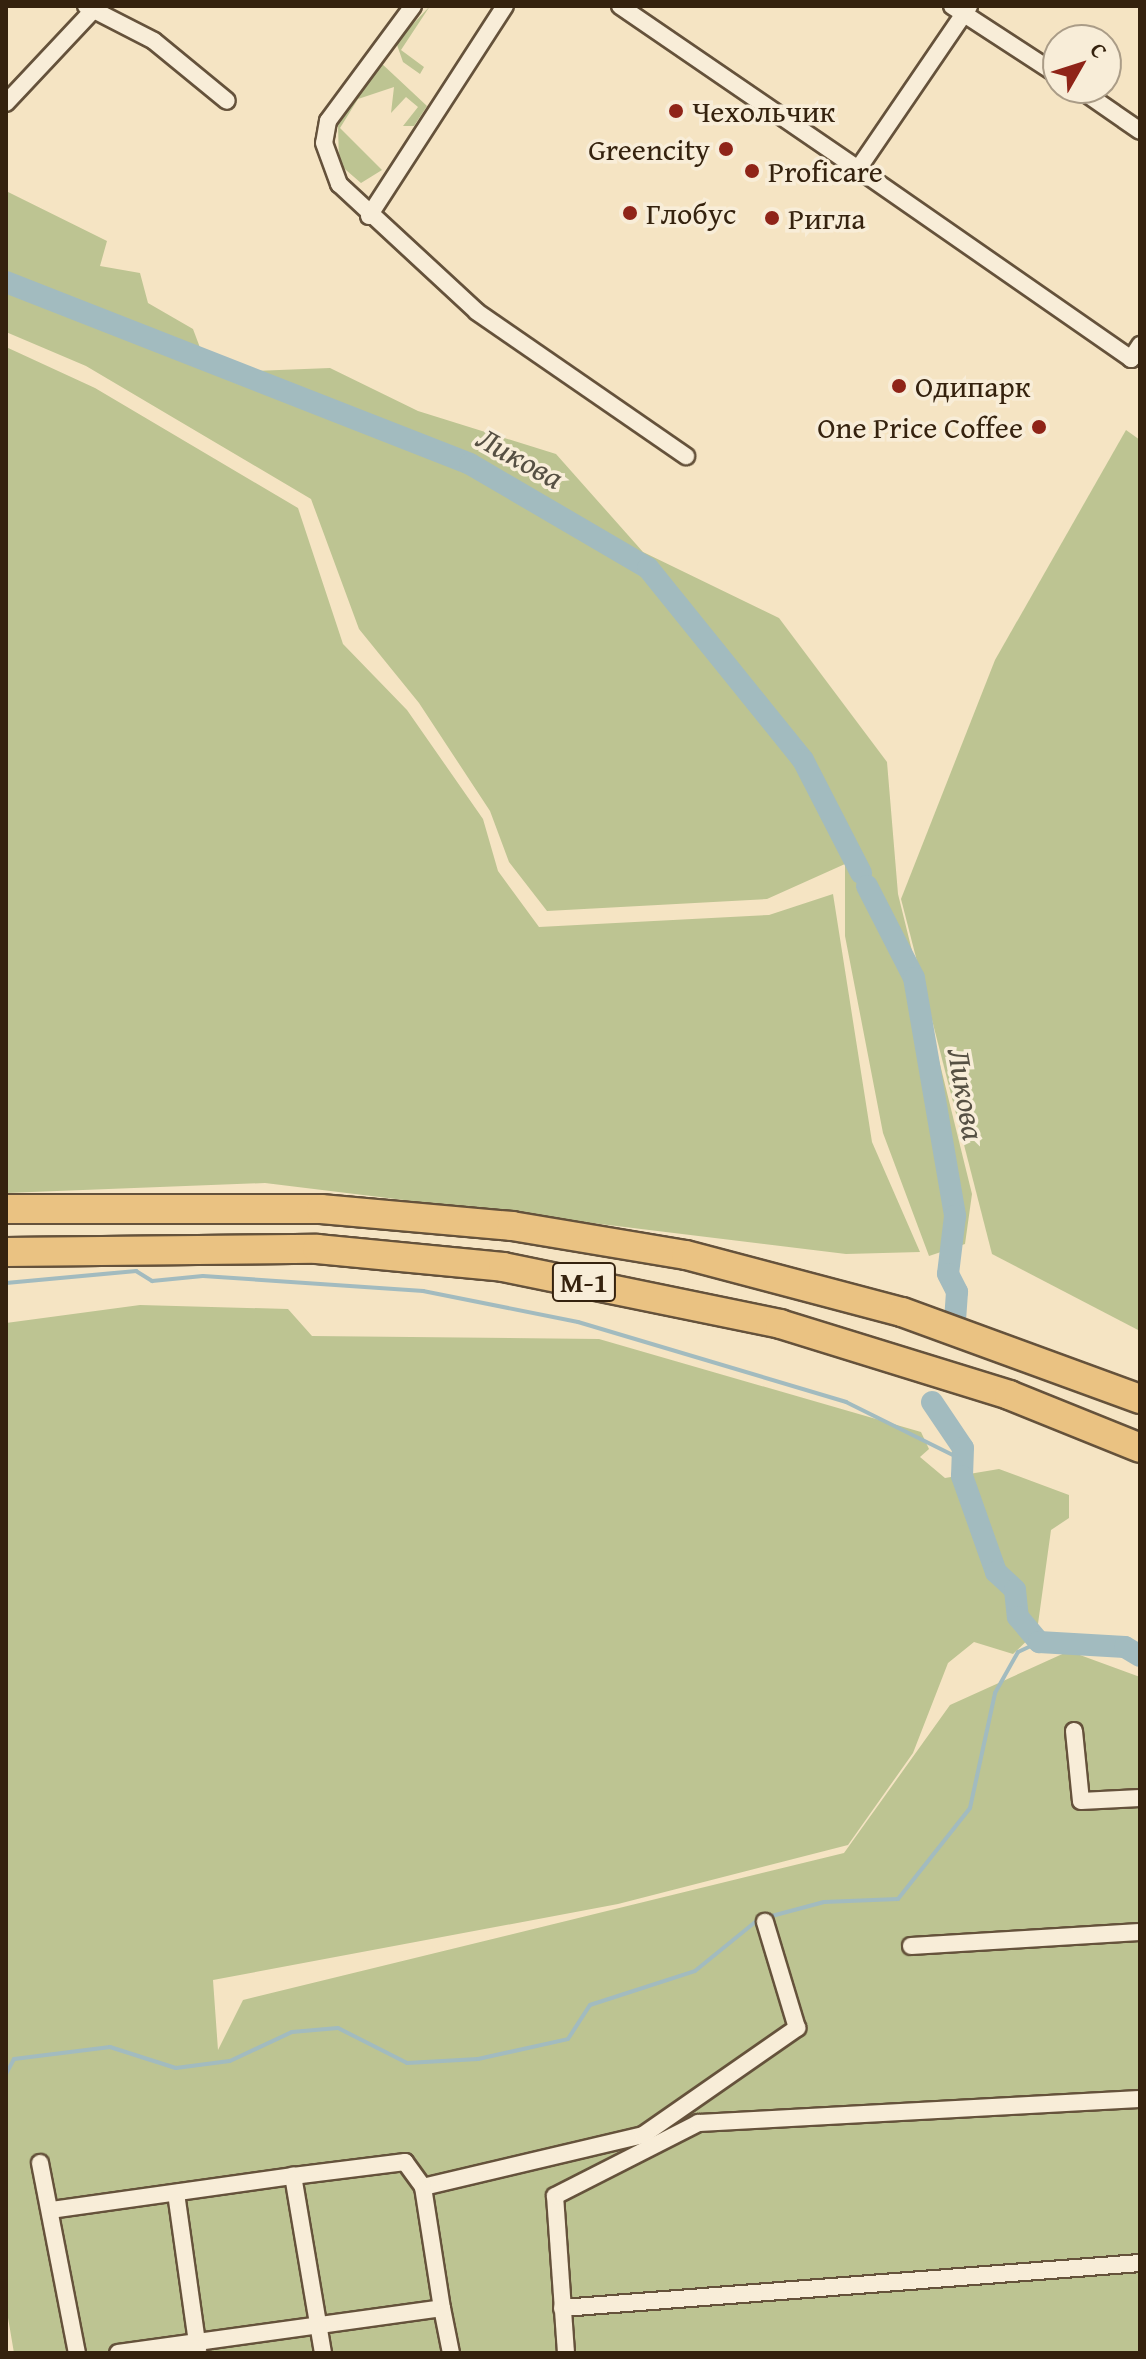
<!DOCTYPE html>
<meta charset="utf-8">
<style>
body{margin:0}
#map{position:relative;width:1146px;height:2359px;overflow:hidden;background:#f5e4c3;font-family:"Gentium Book Plus",serif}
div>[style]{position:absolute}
.green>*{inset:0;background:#bdc492}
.stream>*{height:4px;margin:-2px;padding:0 2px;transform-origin:2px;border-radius:2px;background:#a2bbbf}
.river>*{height:22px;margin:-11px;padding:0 11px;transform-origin:11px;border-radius:11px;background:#a2bbbf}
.roads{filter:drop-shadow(2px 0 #65523b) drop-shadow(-2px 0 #65523b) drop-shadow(0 2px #65523b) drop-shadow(0 -2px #65523b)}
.street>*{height:16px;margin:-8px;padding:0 8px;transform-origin:8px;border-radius:8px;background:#f8edd8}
.highway>*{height:28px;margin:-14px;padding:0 14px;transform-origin:14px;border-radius:14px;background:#eac282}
.dots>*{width:22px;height:22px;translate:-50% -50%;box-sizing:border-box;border:4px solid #f8edd8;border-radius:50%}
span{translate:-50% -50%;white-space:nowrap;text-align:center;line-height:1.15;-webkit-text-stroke:7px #f8edd8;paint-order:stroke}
.shield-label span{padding:2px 6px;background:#f8edd8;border:2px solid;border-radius:6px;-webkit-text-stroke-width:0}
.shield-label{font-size:28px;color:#35220e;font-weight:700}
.poi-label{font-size:30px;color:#35220e}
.left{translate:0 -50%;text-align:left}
.right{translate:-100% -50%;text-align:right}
.water-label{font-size:32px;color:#565043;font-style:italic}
.frame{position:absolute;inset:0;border:8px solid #35220e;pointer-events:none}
.north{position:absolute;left:1042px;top:24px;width:80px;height:80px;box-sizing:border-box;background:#f8edd8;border:2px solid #aa9c87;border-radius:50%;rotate:51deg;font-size:22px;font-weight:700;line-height:32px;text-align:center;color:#35220e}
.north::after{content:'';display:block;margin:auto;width:28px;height:36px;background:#8f2418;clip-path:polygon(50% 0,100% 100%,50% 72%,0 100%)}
</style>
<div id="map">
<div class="green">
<i style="clip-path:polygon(430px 6px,401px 50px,424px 67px,420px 74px,403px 62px,396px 42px)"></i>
<i style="clip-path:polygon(380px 62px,427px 106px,414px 126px,403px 126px,418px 107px,406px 97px,391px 113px,394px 87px,358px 99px,340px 128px,382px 170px,361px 183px,339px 164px,338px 124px)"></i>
<i style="clip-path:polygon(6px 191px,107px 241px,100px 266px,140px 273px,148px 303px,193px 329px,202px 353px,231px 372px,330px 368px,418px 411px,556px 454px,643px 552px,779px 618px,887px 762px,898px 894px,972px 1194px,965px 1244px,929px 1256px,883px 1133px,845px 936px,845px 864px,767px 899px,547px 911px,509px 862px,490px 811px,419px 703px,359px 629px,311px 499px,86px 366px,6px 332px)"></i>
<i style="clip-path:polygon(6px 347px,95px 388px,298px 508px,343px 644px,407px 710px,483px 819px,498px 871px,539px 927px,769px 915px,833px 894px,872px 1142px,920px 1252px,846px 1254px,265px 1183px,6px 1193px)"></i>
<i style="clip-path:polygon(1126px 430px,1140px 440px,1140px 1331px,992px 1254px,901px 899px,995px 660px)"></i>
<i style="clip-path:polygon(140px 1305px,288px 1309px,312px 1336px,599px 1339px,921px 1432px,929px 1449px,920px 1457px,945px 1478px,999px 1469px,1069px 1495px,1069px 1518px,1051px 1530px,1037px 1631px,1013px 1654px,974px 1642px,948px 1663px,913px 1753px,848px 1845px,618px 1904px,213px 1980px,218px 2050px,243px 2000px,844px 1853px,950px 1705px,1069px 1651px,1140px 1677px,1140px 2353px,14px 2353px,6px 2306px,6px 1323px)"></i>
</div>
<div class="stream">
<i style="left:6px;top:1283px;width:131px;rotate:-5.3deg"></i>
<i style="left:136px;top:1271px;width:19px;rotate:32deg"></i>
<i style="left:152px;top:1281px;width:51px;rotate:-5.6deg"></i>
<i style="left:203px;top:1276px;width:221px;rotate:3.9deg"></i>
<i style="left:423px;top:1291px;width:158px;rotate:11.3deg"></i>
<i style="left:578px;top:1322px;width:280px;rotate:16.6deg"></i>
<i style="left:846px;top:1402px;width:131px;rotate:26.4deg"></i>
<i style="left:768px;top:1917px;width:58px;rotate:-15deg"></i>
<i style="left:824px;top:1902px;width:74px;rotate:-2.3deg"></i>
<i style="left:898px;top:1899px;width:116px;rotate:-51.6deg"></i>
<i style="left:970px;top:1808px;width:118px;rotate:-77.7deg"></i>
<i style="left:995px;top:1693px;width:47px;rotate:-60.7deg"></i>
<i style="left:1018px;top:1652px;width:23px;rotate:-25deg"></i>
<i style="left:6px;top:2074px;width:17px;rotate:-62deg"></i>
<i style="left:14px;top:2059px;width:97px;rotate:-7.1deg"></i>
<i style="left:110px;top:2047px;width:69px;rotate:17.7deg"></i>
<i style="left:176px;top:2068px;width:54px;rotate:-7.4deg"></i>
<i style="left:230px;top:2061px;width:68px;rotate:-25.1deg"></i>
<i style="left:292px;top:2032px;width:46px;rotate:-5deg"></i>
<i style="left:338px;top:2028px;width:77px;rotate:26.9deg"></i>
<i style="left:407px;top:2063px;width:71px;rotate:-3.2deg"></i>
<i style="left:478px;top:2059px;width:92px;rotate:-12.5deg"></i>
<i style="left:568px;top:2039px;width:40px;rotate:-57.1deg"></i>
<i style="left:590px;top:2005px;width:110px;rotate:-17.9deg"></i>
<i style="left:695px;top:1971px;width:82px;rotate:-39.1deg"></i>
</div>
<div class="river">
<i style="left:6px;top:282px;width:498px;rotate:21.4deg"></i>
<i style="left:470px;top:464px;width:206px;rotate:30.3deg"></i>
<i style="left:648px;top:568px;width:247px;rotate:51.1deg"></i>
<i style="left:803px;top:760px;width:127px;rotate:62.8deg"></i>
<i style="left:867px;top:886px;width:103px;rotate:62.9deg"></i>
<i style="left:914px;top:978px;width:242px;rotate:80.2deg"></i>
<i style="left:955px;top:1216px;width:58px;rotate:96.9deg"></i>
<i style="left:948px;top:1274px;width:20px;rotate:63deg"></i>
<i style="left:957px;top:1292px;width:29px;rotate:94deg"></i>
<i style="left:932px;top:1402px;width:55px;rotate:56deg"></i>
<i style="left:963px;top:1448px;width:28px;rotate:92deg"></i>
<i style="left:962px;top:1476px;width:102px;rotate:70.5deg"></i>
<i style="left:996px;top:1572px;width:26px;rotate:43deg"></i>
<i style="left:1015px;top:1590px;width:27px;rotate:84deg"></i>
<i style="left:1018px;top:1617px;width:33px;rotate:50deg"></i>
<i style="left:1039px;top:1642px;width:86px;rotate:3.3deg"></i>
<i style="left:1125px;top:1647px;width:17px;rotate:31deg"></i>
</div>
<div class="roads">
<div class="street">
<i style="left:86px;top:6px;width:76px;rotate:27.2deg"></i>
<i style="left:154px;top:41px;width:94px;rotate:39.4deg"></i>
<i style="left:413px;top:6px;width:143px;rotate:126.5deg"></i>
<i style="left:328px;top:121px;width:22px;rotate:100deg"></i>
<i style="left:324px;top:143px;width:44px;rotate:69.9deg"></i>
<i style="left:339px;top:184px;width:188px;rotate:42.8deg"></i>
<i style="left:477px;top:312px;width:254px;rotate:34.6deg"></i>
<i style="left:620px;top:6px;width:288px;rotate:34.4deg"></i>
<i style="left:858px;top:169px;width:197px;rotate:-55.7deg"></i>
<i style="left:952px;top:6px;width:126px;rotate:33.1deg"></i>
<i style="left:1078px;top:88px;width:75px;rotate:34.7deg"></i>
<i style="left:6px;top:103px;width:133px;rotate:-46.8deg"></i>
<i style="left:858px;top:169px;width:333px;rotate:34.8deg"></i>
<i style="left:1131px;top:359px;width:17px;rotate:-57deg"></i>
<i style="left:369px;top:216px;width:250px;rotate:-57.1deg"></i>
<i style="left:1074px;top:1731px;width:70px;rotate:84.3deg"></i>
<i style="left:1081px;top:1801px;width:59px;rotate:-2.9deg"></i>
<i style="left:911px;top:1946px;width:229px;rotate:-3.5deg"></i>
<i style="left:40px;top:2163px;width:194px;rotate:79deg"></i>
<i style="left:423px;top:2187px;width:226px;rotate:-13.3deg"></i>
<i style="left:643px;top:2135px;width:188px;rotate:-34.8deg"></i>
<i style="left:797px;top:2028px;width:111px;rotate:-106.8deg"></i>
<i style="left:176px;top:2193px;width:159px;rotate:82deg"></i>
<i style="left:51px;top:2210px;width:244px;rotate:-8deg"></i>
<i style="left:562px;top:2308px;width:580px;rotate:-4.45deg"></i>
<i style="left:118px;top:2353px;width:327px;rotate:-7.9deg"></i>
<i style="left:442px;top:2308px;width:46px;rotate:78.7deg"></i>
<i style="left:323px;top:2353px;width:180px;rotate:-99.6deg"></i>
<i style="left:293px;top:2176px;width:113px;rotate:-7.1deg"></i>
<i style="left:405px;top:2162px;width:31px;rotate:54deg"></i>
<i style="left:423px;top:2187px;width:122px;rotate:81.1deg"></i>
<i style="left:566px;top:2353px;width:157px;rotate:-94deg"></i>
<i style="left:555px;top:2196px;width:161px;rotate:-27deg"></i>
<i style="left:698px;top:2123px;width:443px;rotate:-3.1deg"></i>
</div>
<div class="highway">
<i style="left:6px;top:1209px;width:315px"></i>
<i style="left:321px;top:1209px;width:192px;rotate:5.1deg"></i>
<i style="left:512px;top:1226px;width:176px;rotate:9.5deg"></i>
<i style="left:686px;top:1255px;width:223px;rotate:14.8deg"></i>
<i style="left:902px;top:1312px;width:253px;rotate:20.1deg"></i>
<i style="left:6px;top:1252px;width:311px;rotate:-0.6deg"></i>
<i style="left:317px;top:1249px;width:187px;rotate:5.5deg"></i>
<i style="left:503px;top:1267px;width:283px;rotate:11.6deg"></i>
<i style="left:780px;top:1324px;width:240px;rotate:17.2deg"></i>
<i style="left:1009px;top:1395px;width:141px;rotate:22deg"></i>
</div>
</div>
<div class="dots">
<i style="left:676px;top:111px;background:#8f2418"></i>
<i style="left:726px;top:149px;background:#8f2418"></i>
<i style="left:752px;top:171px;background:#8f2418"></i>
<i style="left:630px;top:213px;background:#8f2418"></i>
<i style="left:772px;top:218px;background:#8f2418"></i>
<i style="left:899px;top:386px;background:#8f2418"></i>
<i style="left:1039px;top:427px;background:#8f2418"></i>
</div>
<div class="shield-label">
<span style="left:584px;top:1282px">М-1</span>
</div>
<div class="poi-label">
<span class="left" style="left:692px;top:111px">Чехольчик</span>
<span class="right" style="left:710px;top:149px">Greencity</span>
<span class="left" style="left:768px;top:171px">Proficare</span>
<span class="left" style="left:646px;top:213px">Глобус</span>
<span class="left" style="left:788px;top:218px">Ригла</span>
<span class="left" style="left:915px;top:386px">Одипарк</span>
<span class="right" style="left:1023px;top:427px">One Price Coffee</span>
</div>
<div class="water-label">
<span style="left:520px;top:458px;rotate:29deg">Ликова</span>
<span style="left:966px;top:1094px;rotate:80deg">Ликова</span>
</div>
<div class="frame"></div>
<div class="north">С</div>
</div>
